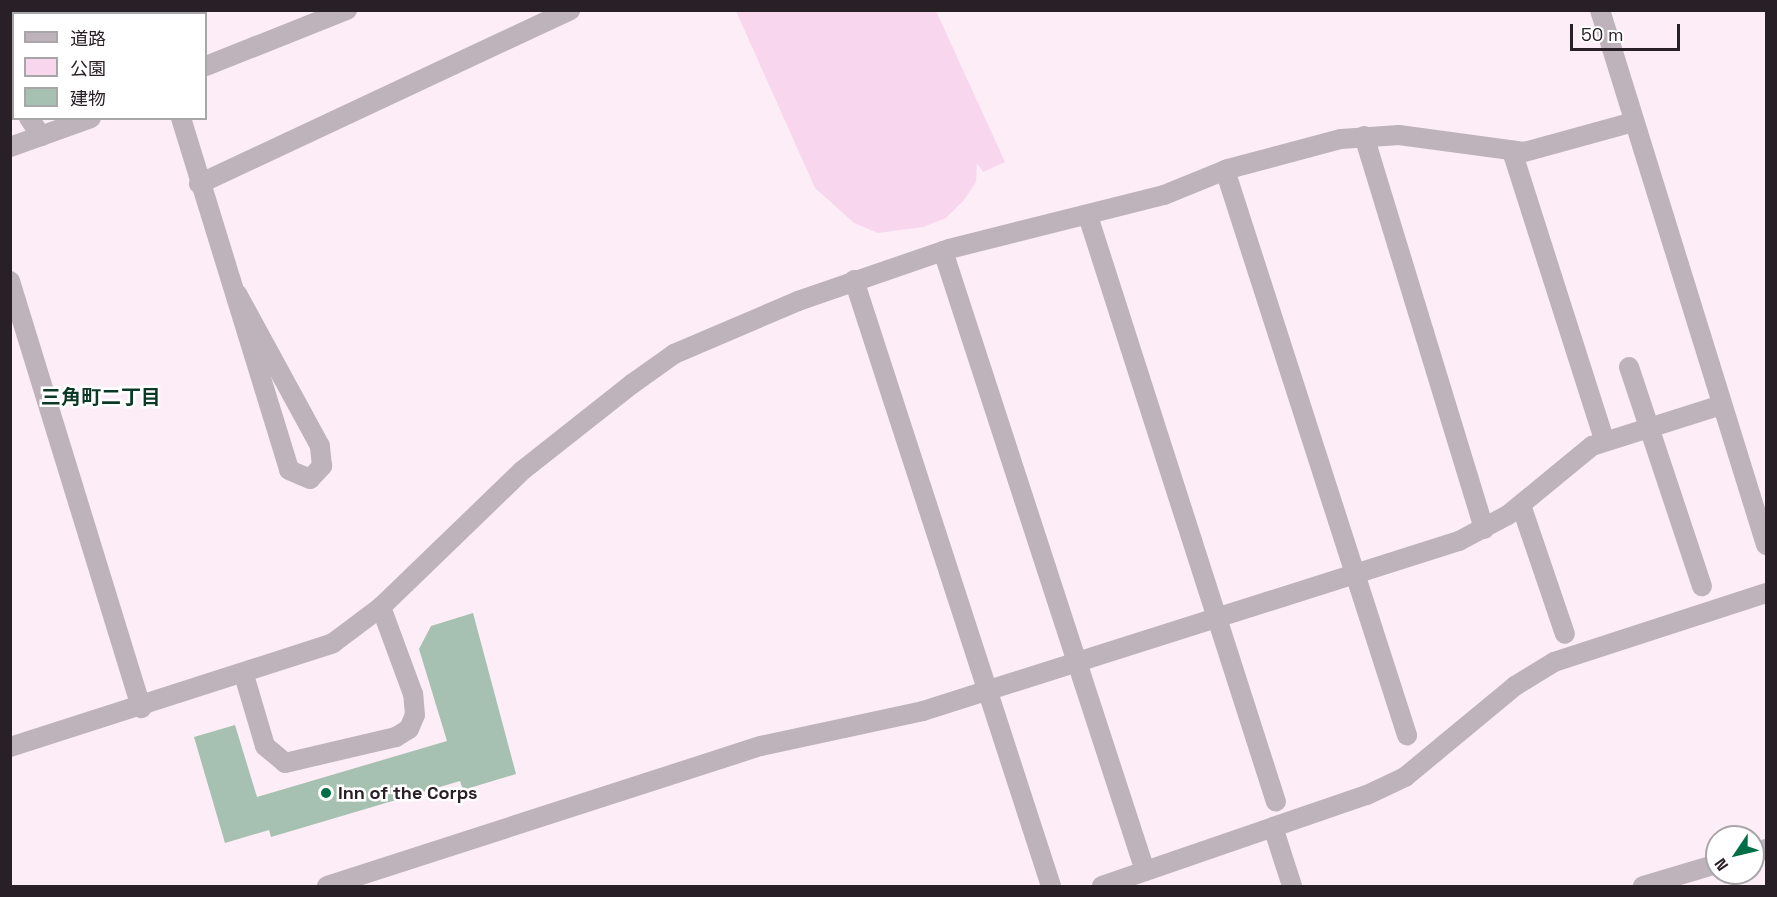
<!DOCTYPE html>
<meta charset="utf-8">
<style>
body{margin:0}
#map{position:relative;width:1777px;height:897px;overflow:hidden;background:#fcedf7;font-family:"Space Grotesk","Noto Sans JP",sans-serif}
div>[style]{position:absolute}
.green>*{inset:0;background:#f8d7ee}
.building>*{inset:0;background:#a6c0b1}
.minor>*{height:20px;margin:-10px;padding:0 10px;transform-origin:10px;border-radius:10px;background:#beb3bb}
.dots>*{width:16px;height:16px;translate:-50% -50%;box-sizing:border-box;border:3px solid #fff;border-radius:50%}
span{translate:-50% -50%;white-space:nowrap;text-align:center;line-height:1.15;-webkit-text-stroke:5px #fff;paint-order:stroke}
.poi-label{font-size:18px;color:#292027;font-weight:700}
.left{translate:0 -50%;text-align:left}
.neighbourhood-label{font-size:20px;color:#0c3926;font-weight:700}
.frame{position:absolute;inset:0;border:12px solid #292027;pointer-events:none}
.legend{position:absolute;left:12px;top:12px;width:195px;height:108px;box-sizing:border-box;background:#fff;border:2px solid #a9a6a9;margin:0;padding:8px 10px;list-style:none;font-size:18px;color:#292027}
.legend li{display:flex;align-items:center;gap:12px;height:30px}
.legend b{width:30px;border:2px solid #a9a6a9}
.north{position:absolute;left:1705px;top:825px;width:60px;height:60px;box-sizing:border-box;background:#fff;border:2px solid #a9a6a9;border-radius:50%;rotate:235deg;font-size:16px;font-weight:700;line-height:24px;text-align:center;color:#292027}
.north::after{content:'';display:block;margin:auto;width:21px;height:27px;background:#006f48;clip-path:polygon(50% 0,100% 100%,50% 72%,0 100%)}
.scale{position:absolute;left:1570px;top:24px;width:110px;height:27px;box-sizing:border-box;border:3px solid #292027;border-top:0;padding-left:8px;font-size:18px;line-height:21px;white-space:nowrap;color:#292027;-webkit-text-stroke:4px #fff;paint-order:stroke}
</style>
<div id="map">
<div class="green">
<i style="clip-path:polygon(736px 11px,936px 11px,1005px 162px,983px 172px,977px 163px,976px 182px,964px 200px,946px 218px,923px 227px,878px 233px,854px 223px,815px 188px)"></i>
</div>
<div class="building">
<i style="clip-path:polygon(473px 613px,516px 774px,463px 790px,460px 781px,271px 837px,269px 830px,225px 843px,194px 737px,235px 725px,257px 797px,447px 741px,419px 649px,431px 626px)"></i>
</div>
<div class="minor">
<i style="left:179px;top:10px;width:4px;rotate:76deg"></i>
<i style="left:1600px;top:10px;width:560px;rotate:72.76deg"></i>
<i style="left:206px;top:66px;width:152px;rotate:-21.7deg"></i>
<i style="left:10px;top:104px;width:4px;rotate:27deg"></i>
<i style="left:29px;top:118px;width:22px;rotate:56deg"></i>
<i style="left:181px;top:118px;width:368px;rotate:72.9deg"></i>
<i style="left:289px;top:470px;width:23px;rotate:23deg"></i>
<i style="left:310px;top:479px;width:18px;rotate:-47deg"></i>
<i style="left:322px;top:466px;width:20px;rotate:-96deg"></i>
<i style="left:320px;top:446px;width:173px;rotate:-118.6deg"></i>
<i style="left:1364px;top:136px;width:411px;rotate:73deg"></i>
<i style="left:10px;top:147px;width:86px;rotate:-19.7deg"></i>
<i style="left:1512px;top:151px;width:303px;rotate:72.3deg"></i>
<i style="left:1225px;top:170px;width:594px;rotate:72.15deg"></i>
<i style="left:199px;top:184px;width:410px;rotate:-25.1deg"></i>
<i style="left:1088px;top:216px;width:615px;rotate:72.21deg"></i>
<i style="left:943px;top:251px;width:652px;rotate:71.95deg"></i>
<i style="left:854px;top:280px;width:637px;rotate:71.99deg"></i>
<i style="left:10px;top:281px;width:447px;rotate:72.9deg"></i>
<i style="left:1629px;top:367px;width:231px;rotate:71.6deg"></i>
<i style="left:1521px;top:505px;width:136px;rotate:71.2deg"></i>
<i style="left:244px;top:675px;width:74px;rotate:73.5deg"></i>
<i style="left:265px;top:746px;width:26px;rotate:40deg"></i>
<i style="left:285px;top:763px;width:114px;rotate:-13.2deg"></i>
<i style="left:396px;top:737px;width:15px;rotate:-32deg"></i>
<i style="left:409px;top:729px;width:15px;rotate:-67deg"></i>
<i style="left:415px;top:715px;width:21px;rotate:-95deg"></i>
<i style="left:413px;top:694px;width:93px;rotate:-110.2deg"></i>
<i style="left:10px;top:747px;width:339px;rotate:-17.8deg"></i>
<i style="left:333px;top:643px;width:60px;rotate:-36.9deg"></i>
<i style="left:381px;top:607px;width:197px;rotate:-44deg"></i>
<i style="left:523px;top:470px;width:139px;rotate:-38.3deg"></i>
<i style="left:632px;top:384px;width:52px;rotate:-35.5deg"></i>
<i style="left:674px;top:354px;width:135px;rotate:-23.1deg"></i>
<i style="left:798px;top:301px;width:160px;rotate:-19deg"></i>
<i style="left:949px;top:249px;width:222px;rotate:-14.1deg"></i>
<i style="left:1164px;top:195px;width:69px;rotate:-22.1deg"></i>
<i style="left:1228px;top:169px;width:117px;rotate:-14.9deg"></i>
<i style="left:1341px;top:139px;width:58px;rotate:-3.9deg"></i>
<i style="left:1399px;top:135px;width:126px;rotate:7.7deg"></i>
<i style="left:1524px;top:152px;width:114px;rotate:-15.3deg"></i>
<i style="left:1273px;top:827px;width:62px;rotate:72.1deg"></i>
<i style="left:1753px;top:853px;width:14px;rotate:-17deg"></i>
<i style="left:327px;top:886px;width:456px;rotate:-17.9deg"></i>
<i style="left:761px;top:746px;width:166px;rotate:-12.2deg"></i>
<i style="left:923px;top:711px;width:562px;rotate:-17.6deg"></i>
<i style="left:1459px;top:541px;width:55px;rotate:-28deg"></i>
<i style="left:1508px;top:515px;width:109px;rotate:-39.4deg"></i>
<i style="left:1592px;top:446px;width:135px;rotate:-17.6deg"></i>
<i style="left:1102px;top:886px;width:280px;rotate:-19deg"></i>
<i style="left:1367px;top:795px;width:42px;rotate:-25.3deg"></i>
<i style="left:1405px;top:777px;width:143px;rotate:-39.6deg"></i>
<i style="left:1515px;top:686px;width:46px;rotate:-31.6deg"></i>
<i style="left:1554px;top:662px;width:223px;rotate:-18deg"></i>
<i style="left:1643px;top:886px;width:77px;rotate:-16.6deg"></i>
</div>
<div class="dots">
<i style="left:326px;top:793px;background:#006f48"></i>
</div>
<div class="poi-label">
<span class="left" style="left:338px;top:793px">Inn of the Corps</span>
</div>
<div class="neighbourhood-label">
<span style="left:101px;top:397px">三角町二丁目</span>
</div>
<div class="frame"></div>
<ul class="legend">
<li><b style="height:8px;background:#beb3bb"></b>道路</li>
<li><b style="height:16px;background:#f8d7ee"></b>公園</li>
<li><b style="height:16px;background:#a6c0b1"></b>建物</li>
</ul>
<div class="north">N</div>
<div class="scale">50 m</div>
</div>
